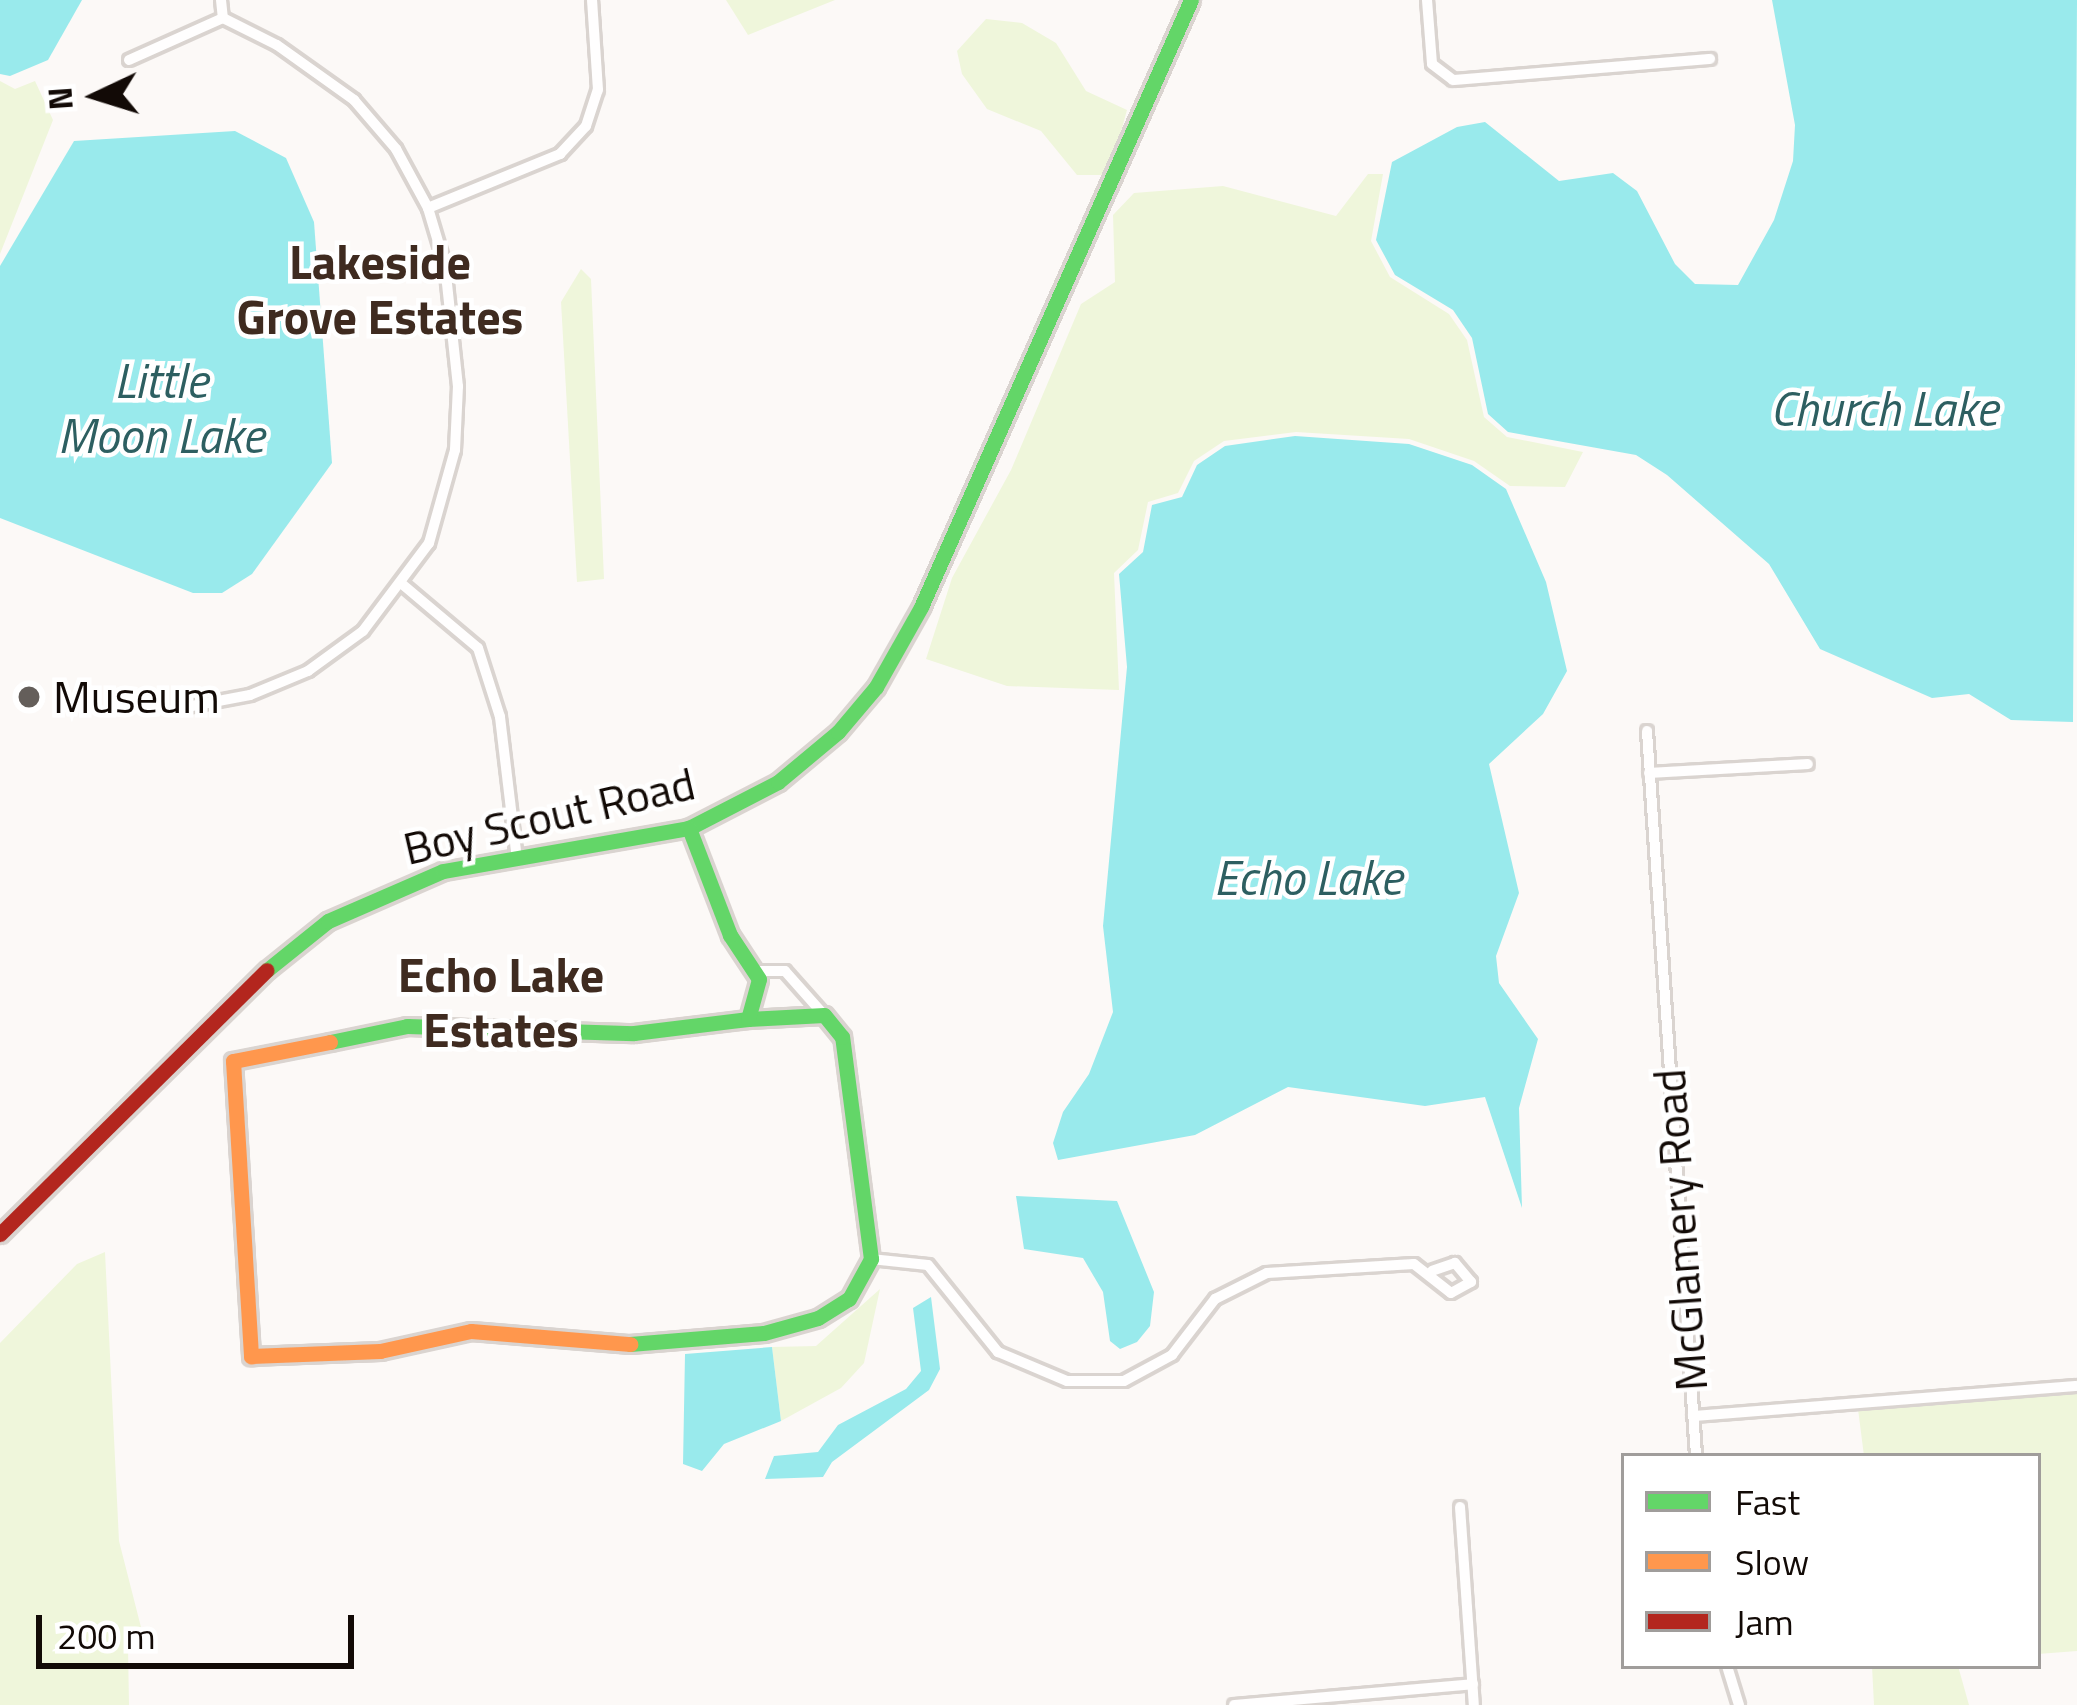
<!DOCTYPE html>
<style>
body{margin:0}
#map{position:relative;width:2077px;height:1705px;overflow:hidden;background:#fcf9f7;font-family:"Titillium Web",sans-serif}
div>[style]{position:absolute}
.green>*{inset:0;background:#eff6db}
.water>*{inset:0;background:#99eaec}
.roads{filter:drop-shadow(3px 0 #dad4d0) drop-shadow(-3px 0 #dad4d0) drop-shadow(0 3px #dad4d0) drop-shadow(0 -3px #dad4d0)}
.street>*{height:10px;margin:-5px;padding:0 5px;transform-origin:5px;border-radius:5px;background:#fffefe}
.fast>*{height:15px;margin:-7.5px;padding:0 7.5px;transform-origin:7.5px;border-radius:7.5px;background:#63d668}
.slow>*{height:15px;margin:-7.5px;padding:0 7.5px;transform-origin:7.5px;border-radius:7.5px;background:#ff974d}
.jam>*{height:15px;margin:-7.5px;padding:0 7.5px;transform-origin:7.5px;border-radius:7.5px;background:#b3261e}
.dots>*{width:33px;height:33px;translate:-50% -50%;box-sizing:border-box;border:6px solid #fff;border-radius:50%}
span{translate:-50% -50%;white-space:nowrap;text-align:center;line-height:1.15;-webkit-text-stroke:9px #fff;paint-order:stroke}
.poi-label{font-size:45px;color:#120a06}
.left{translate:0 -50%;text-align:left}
.street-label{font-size:45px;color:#120a06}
.neighbourhood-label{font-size:48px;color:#3f2b20;font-weight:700}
.water-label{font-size:48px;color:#2d5f61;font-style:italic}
.legend{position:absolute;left:1621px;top:1453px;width:420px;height:216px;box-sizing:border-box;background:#fff;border:3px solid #a09d9b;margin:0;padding:15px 21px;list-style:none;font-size:36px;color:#120a06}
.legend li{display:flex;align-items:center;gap:24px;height:60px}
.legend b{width:60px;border:3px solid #a09d9b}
.north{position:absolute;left:36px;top:36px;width:120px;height:120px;-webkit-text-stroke:9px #fff;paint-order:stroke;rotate:266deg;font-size:33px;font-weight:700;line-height:48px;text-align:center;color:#120a06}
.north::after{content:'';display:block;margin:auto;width:42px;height:54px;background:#120a06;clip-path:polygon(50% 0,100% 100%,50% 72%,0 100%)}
.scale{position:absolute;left:36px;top:1615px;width:318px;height:54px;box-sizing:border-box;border:6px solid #120a06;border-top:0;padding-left:15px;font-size:36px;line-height:42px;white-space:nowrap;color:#120a06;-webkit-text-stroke:9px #fff;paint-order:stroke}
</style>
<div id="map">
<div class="green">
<i style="clip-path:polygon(726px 0,835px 0,748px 35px)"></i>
<i style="clip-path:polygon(986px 19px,1022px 23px,1056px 43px,1086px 91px,1127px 110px,1109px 175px,1077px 175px,1041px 131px,987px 109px,962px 74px,957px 51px)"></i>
<i style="clip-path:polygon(0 81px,15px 89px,35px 81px,53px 120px,0 254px)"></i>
<i style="clip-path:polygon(1368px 174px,1383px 174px,1371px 241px,1390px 277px,1449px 314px,1467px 340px,1484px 417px,1507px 437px,1583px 452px,1565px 487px,1510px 486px,1474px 461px,1409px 439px,1296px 432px,1224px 441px,1194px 461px,1178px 493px,1148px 502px,1138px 550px,1114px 573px,1119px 690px,1007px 686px,926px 659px,952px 578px,1011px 470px,1081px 304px,1115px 282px,1113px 215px,1134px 193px,1223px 186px,1336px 216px)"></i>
<i style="clip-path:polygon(581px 269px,591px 279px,604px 579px,577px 582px,561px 302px)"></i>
<i style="clip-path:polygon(105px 1252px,119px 1541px,143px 1635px,128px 1647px,129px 1705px,0 1705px,0 1343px,77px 1264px)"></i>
<i style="clip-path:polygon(880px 1289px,864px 1363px,841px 1388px,781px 1421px,772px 1347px,816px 1346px)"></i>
<i style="clip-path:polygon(2077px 1391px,2077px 1651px,2038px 1654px,2038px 1456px,1864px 1456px,1858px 1409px)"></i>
<i style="clip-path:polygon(1872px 1666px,1958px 1666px,1969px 1705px,1874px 1705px)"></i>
</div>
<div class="water">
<i style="clip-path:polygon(0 0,82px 0,48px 60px,10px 76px,0 74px)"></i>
<i style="clip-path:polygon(1772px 0,2077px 0,2073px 722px,2011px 720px,1969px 694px,1932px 698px,1820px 649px,1769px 564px,1667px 475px,1636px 455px,1508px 432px,1488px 414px,1472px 338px,1453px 310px,1395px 275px,1376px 240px,1392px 162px,1457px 127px,1485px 122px,1559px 181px,1613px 173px,1637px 191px,1675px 264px,1695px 284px,1738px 285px,1774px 220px,1793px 161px,1795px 125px)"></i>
<i style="clip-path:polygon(235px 131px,286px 158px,314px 222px,332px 463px,252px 574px,222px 593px,193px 593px,0 518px,0 266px,74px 141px)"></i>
<i style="clip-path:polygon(1295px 436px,1409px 444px,1472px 465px,1506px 489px,1546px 582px,1567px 671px,1543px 714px,1489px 764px,1519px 893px,1496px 956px,1499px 983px,1538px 1039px,1519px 1108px,1522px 1208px,1485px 1097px,1425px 1106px,1288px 1087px,1195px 1135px,1058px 1160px,1053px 1143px,1063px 1112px,1089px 1074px,1113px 1012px,1103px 926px,1127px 667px,1119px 574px,1143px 552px,1152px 505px,1182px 497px,1197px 465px,1225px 446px)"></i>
<i style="clip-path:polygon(1016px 1196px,1117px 1201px,1154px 1292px,1150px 1326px,1137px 1342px,1120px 1349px,1110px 1341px,1103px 1292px,1083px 1258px,1024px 1249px)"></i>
<i style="clip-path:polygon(931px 1297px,940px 1369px,929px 1390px,832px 1462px,823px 1477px,765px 1479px,774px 1456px,818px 1452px,838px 1425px,906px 1389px,921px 1371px,913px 1308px)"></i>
<i style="clip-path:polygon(772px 1347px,781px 1421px,724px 1444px,702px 1471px,683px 1464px,685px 1354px)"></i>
</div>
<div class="roads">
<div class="street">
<i style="left:221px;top:0;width:18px;rotate:84deg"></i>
<i style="left:1427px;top:0;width:64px;rotate:85.5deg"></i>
<i style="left:1432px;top:64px;width:26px;rotate:37deg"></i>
<i style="left:1453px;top:80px;width:258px;rotate:-4.7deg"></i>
<i style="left:129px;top:60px;width:103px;rotate:-24.1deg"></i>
<i style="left:223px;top:18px;width:60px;rotate:26.6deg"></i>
<i style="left:277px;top:45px;width:95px;rotate:35.5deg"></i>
<i style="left:354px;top:100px;width:65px;rotate:49.4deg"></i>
<i style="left:396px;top:149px;width:67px;rotate:61.5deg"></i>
<i style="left:428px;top:208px;width:59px;rotate:73.4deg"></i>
<i style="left:445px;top:265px;width:122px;rotate:83.9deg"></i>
<i style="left:458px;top:386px;width:64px;rotate:92.7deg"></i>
<i style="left:455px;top:450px;width:97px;rotate:105.6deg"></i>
<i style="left:429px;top:543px;width:110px;rotate:126.9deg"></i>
<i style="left:363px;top:631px;width:68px;rotate:144deg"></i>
<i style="left:308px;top:671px;width:63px;rotate:157.5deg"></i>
<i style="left:250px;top:695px;width:70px;rotate:169.3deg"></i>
<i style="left:428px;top:208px;width:143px;rotate:-22.2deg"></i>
<i style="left:560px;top:154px;width:38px;rotate:-47deg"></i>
<i style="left:586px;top:126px;width:38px;rotate:-72deg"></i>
<i style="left:598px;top:90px;width:90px;rotate:-93.8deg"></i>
<i style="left:402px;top:584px;width:99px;rotate:40.1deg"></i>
<i style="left:478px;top:648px;width:72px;rotate:72.3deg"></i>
<i style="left:500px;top:717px;width:143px;rotate:83.2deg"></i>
<i style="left:1647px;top:731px;width:727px;rotate:86.13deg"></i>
<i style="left:1649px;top:773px;width:159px;rotate:-3.2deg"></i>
<i style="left:756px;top:971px;width:29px"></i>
<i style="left:785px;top:971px;width:59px;rotate:48.4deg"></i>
<i style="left:871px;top:1259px;width:57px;rotate:6deg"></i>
<i style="left:928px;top:1265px;width:112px;rotate:51.2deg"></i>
<i style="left:998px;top:1352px;width:75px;rotate:22.8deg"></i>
<i style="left:1067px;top:1381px;width:57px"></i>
<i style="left:1124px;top:1381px;width:55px;rotate:-28.4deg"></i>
<i style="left:1172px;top:1355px;width:71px;rotate:-52.5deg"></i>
<i style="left:1215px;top:1299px;width:58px;rotate:-26.6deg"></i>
<i style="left:1267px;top:1273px;width:147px;rotate:-3.5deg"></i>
<i style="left:1414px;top:1264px;width:47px;rotate:38.1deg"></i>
<i style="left:1451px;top:1293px;width:23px;rotate:-29deg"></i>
<i style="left:1471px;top:1282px;width:25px;rotate:-130deg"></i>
<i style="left:1455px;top:1263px;width:24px;rotate:161deg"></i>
<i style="left:1693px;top:1416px;width:385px;rotate:-4.5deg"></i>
<i style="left:1460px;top:1507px;width:198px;rotate:86deg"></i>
<i style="left:1727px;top:1666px;width:41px;rotate:72.9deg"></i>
<i style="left:1234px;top:1705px;width:240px;rotate:-5deg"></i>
</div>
<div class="fast">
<i style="left:267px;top:970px;width:78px;rotate:-38.8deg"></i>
<i style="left:328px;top:921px;width:125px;rotate:-23.5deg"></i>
<i style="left:443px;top:871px;width:250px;rotate:-9.9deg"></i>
<i style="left:689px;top:828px;width:100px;rotate:-27.3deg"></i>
<i style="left:778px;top:782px;width:78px;rotate:-39.8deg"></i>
<i style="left:838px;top:732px;width:59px;rotate:-49.8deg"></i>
<i style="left:876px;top:687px;width:92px;rotate:-60.6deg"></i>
<i style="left:921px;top:607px;width:664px;rotate:-66.02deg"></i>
<i style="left:330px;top:1042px;width:79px;rotate:-11.7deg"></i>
<i style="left:407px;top:1026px;width:227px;rotate:1.8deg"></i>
<i style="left:634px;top:1033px;width:115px;rotate:-7deg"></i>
<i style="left:630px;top:1344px;width:134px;rotate:-4.7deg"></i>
<i style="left:764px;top:1333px;width:56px;rotate:-15.5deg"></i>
<i style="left:818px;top:1318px;width:36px;rotate:-32deg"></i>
<i style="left:849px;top:1299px;width:46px;rotate:-61.2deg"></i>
<i style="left:871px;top:1259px;width:224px;rotate:-97.4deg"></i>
<i style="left:842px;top:1037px;width:28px;rotate:-129deg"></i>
<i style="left:824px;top:1015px;width:76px;rotate:177deg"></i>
<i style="left:748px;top:1019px;width:41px;rotate:-74.6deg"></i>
<i style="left:759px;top:979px;width:53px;rotate:-123.4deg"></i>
<i style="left:730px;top:935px;width:115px;rotate:-111deg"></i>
</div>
<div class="slow">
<i style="left:330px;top:1042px;width:99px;rotate:168.9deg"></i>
<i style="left:233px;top:1061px;width:296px;rotate:86.5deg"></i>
<i style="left:251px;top:1356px;width:129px;rotate:-2.2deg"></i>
<i style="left:380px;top:1351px;width:93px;rotate:-12.4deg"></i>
<i style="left:471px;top:1331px;width:160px;rotate:4.7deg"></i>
</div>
<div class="jam">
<i style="left:0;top:1234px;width:375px;rotate:-44.7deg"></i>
</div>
</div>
<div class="dots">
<i style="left:29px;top:697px;background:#645e5a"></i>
</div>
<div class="poi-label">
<span class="left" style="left:53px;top:697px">Museum</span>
</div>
<div class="street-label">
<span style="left:549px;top:816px;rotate:-13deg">Boy Scout Road</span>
<span style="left:1680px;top:1230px;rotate:-94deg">McGlamery Road</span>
</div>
<div class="neighbourhood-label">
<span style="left:380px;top:289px">Lakeside<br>Grove Estates</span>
<span style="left:501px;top:1002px">Echo Lake<br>Estates</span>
</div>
<div class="water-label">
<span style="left:161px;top:408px">Little<br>Moon Lake</span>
<span style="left:1884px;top:409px">Church Lake</span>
<span style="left:1308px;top:878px">Echo Lake</span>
</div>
<ul class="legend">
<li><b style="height:15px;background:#63d668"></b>Fast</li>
<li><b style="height:15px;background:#ff974d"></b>Slow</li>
<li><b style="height:15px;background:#b3261e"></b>Jam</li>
</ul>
<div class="north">N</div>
<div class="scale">200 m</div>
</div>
